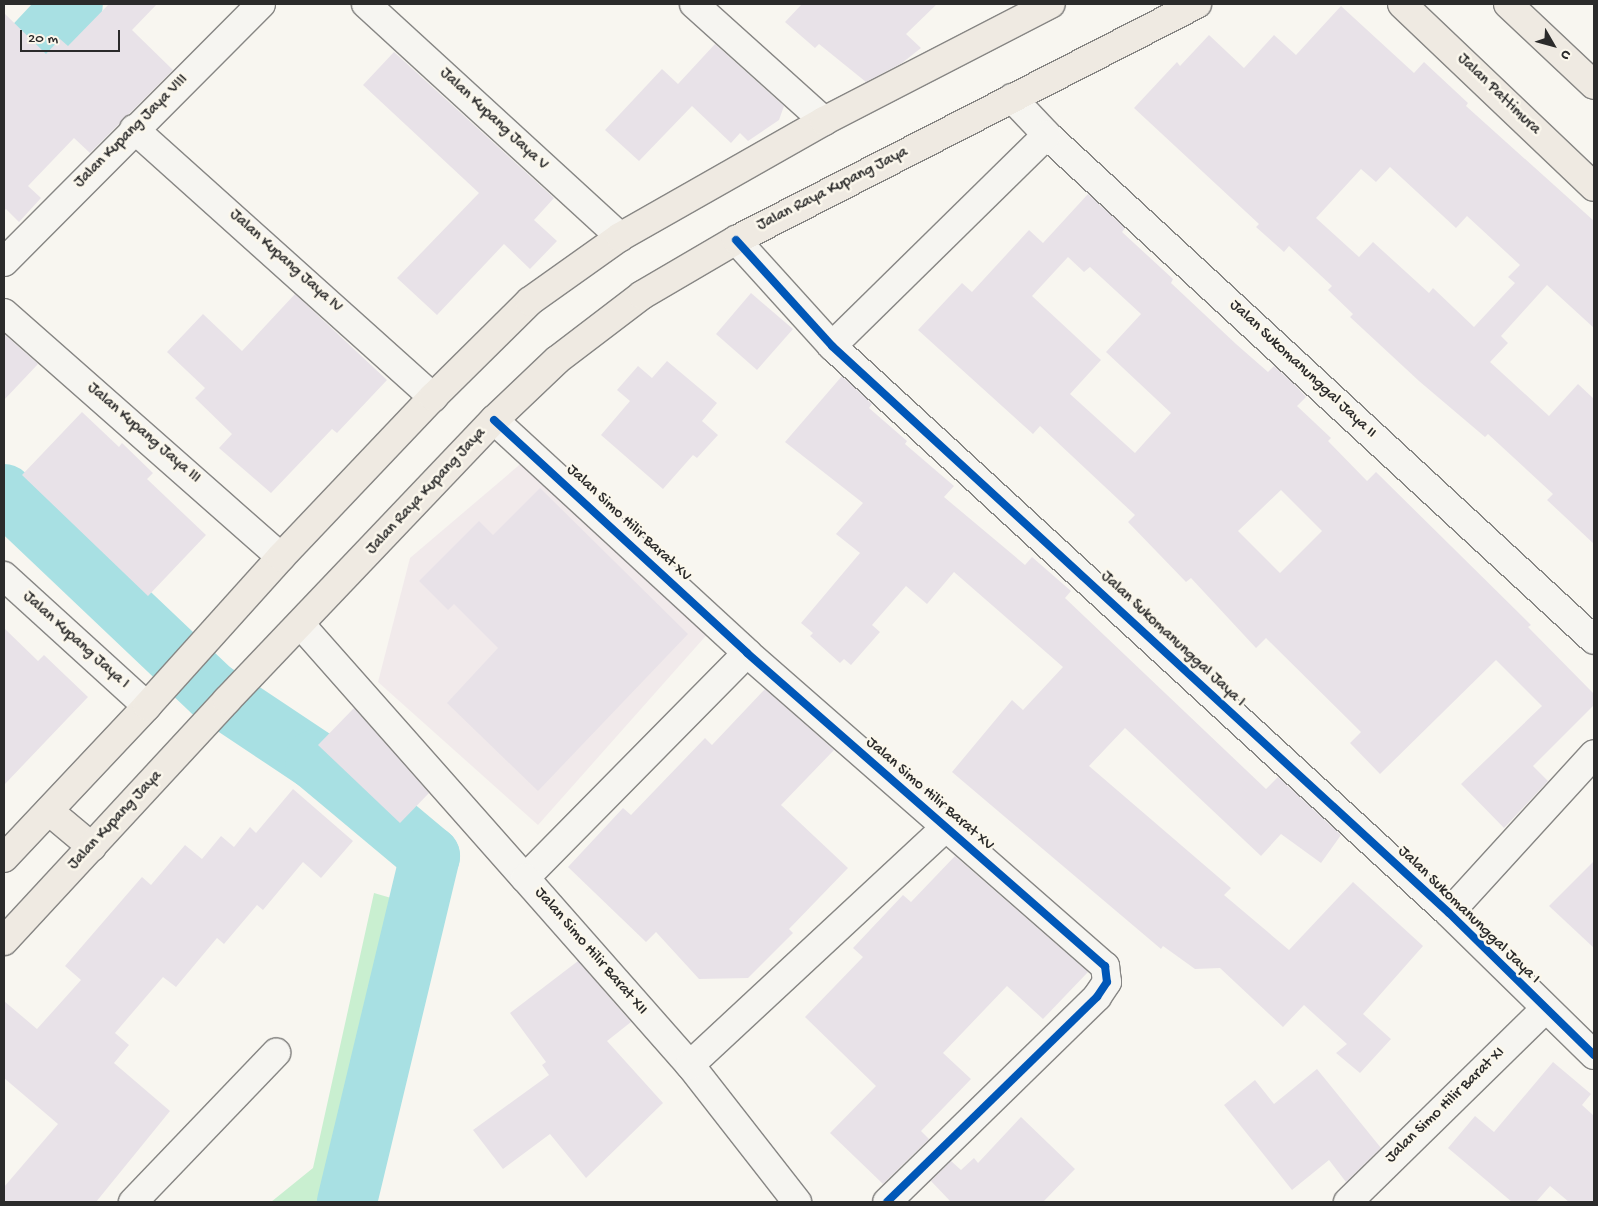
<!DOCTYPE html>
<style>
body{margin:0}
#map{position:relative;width:1598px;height:1206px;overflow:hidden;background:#f8f6f0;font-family:"Gochi Hand",sans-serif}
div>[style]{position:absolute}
.built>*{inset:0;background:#f1eaeb}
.green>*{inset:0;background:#c9efd0}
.river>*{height:60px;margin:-30px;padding:0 30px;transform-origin:30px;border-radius:30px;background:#a8e0e3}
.building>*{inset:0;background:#e8e2e8}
.roads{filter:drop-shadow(1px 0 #878684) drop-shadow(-1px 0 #878684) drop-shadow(0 1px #878684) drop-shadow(0 -1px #878684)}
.minor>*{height:28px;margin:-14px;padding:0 14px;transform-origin:14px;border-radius:14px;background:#f6f5f1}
.major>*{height:28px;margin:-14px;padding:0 14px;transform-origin:14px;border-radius:14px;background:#efeae2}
.cycleway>*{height:8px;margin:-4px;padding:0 4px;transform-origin:4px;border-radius:4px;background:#0057b8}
span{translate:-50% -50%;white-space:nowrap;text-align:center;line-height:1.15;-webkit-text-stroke:5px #fbf7ec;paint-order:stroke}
.street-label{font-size:16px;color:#2b2b2b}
.frame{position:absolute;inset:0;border:5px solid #2b2b2b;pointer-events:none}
.north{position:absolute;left:1528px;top:20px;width:50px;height:50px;-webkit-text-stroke:4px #fbf7ec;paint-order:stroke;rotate:128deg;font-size:14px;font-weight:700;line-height:20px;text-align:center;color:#2b2b2b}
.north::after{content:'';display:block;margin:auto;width:18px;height:22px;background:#2b2b2b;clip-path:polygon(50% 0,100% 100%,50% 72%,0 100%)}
.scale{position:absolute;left:20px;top:30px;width:100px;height:22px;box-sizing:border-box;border:2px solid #2b2b2b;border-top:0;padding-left:6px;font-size:15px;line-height:18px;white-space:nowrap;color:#2b2b2b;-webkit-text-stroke:4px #fbf7ec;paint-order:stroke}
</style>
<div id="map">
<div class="built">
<i style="clip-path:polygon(524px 461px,711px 630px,538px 825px,378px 682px,410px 558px)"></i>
</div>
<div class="green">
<i style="clip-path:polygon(374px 893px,446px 914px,367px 1202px,271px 1202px,313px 1168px)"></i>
</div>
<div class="river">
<i style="left:4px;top:78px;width:101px;rotate:-47deg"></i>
<i style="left:4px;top:494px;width:288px;rotate:43.5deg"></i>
<i style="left:213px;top:692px;width:123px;rotate:33.7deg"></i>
<i style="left:315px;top:760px;width:150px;rotate:39.9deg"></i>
<i style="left:430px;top:856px;width:356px;rotate:103.5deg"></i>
</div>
<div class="building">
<i style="clip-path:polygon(109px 4px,157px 4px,132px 30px,173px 70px,90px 153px,74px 138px,28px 186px,41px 198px,19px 222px,6px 209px,4px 211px,4px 13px,46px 54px,60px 39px,68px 46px)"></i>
<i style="clip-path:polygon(802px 4px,937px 4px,906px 34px,921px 48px,902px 63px,866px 82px,819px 44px,815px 48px,785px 22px)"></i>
<i style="clip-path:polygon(evenodd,1341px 6px,1414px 73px,1424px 62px,1468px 103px,1466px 106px,1594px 221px,1594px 328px,1547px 285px,1501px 336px,1508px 343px,1490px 362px,1549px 416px,1578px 384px,1594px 399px,1594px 544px,1547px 500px,1553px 494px,1488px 434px,1485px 437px,1419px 381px,1350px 317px,1353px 314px,1328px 290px,1332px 286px,1289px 246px,1284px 252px,1256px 227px,1259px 224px,1134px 108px,1177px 62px,1180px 66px,1209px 35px,1244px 68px,1274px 35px,1296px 55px,1341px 6px,1390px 167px,1456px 228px,1467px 216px,1520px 265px,1508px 277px,1515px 283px,1474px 327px,1433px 288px,1429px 293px,1373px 242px,1359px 257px,1316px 218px,1361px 169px,1376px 182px,1390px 167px)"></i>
<i style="clip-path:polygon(715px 44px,784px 106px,779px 120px,748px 141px,740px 133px,731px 143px,692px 106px,639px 161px,605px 130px,662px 69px,678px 84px)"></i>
<i style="clip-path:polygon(394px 52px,554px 198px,534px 220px,557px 241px,530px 269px,504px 244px,437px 315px,397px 278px,479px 193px,363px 85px)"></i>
<i style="clip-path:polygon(evenodd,1088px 194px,1125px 228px,1122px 232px,1173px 279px,1171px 283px,1236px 344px,1268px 372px,1274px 366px,1295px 385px,1306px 397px,1297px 406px,1331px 438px,1328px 441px,1367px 481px,1376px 472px,1531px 625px,1528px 627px,1594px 694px,1594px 705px,1533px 766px,1548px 781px,1504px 828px,1461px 784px,1542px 706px,1496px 660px,1380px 774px,1350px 743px,1361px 732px,1266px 638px,1256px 648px,1191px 578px,1186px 582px,1128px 522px,1135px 515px,1040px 426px,1033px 434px,918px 330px,962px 283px,972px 292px,1029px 230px,1043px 243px,1088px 194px,1068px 257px,1084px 272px,1090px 267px,1141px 314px,1106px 352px,1171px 413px,1135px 453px,1070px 394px,1101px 360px,1032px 296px,1068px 257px,1088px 194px,1281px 490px,1322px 531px,1280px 573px,1238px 531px,1281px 490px)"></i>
<i style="clip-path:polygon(751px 293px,793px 329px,757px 370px,716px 334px)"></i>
<i style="clip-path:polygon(295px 294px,387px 380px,337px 433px,332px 429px,271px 493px,219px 448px,232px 434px,195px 398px,205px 388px,167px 352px,203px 314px,242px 351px)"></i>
<i style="clip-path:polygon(4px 334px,38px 364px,4px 400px)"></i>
<i style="clip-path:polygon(667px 361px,717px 403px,702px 421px,718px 435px,697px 458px,693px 455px,663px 489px,601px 435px,630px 401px,617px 390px,638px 366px,652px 378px)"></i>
<i style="clip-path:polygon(842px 376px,872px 404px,869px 408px,907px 441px,905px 444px,954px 486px,944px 497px,1025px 565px,1032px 557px,1071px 591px,1065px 598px,1266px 789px,1278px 777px,1341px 835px,1321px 863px,1281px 834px,1261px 856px,1125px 728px,1089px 766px,1231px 888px,1224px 895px,1289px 950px,1353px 882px,1423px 946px,1363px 1014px,1391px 1039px,1360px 1073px,1336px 1053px,1347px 1044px,1304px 1005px,1283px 1027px,1220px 968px,1195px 969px,1163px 946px,1161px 949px,952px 772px,1012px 700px,1023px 710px,1063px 667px,954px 572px,927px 604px,906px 586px,872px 625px,880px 632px,851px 665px,844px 659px,840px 663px,810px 636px,813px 633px,801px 623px,860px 553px,836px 534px,863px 503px,785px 442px)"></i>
<i style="clip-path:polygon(82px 412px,119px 447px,122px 443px,153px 473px,147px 479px,206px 535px,148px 596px,22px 475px)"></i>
<i style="clip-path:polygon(540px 488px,688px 634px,538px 791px,447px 703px,498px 648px,454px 604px,448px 610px,419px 581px,479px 521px,493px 535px)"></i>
<i style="clip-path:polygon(4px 628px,38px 661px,44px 655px,88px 697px,4px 785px)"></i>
<i style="clip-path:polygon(765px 689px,834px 750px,781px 805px,848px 868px,789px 929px,793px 933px,748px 978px,699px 979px,656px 932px,646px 942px,568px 867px,623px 808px,631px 815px,705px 738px,712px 745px)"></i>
<i style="clip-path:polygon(354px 708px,429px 793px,400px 823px,318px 745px)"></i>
<i style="clip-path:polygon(293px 789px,353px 841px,321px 878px,303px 862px,263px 910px,257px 905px,224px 944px,217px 938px,176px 987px,163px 977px,115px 1033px,129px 1045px,114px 1063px,170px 1111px,96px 1202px,4px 1202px,4px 1187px,58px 1124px,4px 1078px,4px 1001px,37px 1029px,81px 980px,65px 966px,142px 877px,151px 885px,185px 845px,202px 859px,221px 836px,234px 847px,250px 827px,256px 833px)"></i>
<i style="clip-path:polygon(955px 856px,1088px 972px,1043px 1019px,1007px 986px,943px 1053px,971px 1079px,921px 1131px,929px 1139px,883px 1184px,830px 1133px,876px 1086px,805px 1017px,863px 957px,853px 948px,903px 895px,911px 902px)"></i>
<i style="clip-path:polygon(1594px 861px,1594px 948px,1549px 906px)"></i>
<i style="clip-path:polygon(578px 961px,631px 1022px,607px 1041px,663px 1103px,586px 1178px,550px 1134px,503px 1169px,473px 1130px,549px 1075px,542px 1065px,546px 1062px,510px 1013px)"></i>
<i style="clip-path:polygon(1553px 1062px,1591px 1094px,1582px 1105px,1594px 1116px,1594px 1202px,1569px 1202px,1550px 1186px,1536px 1202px,1512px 1202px,1448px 1148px,1475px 1116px,1494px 1132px)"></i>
<i style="clip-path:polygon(1317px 1069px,1381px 1148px,1346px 1182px,1329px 1160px,1292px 1190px,1224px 1105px,1255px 1080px,1274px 1104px)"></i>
<i style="clip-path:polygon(1021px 1117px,1075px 1169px,1043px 1202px,951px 1202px,931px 1181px,951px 1161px,961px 1170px,974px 1158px,978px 1163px)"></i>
</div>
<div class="roads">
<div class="minor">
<i style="left:366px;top:4px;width:345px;rotate:42.5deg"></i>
<i style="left:694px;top:4px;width:175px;rotate:42deg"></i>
<i style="left:1012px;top:98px;width:51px;rotate:46.6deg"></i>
<i style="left:1047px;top:135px;width:744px;rotate:42.71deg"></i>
<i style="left:134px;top:129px;width:402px;rotate:41.9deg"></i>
<i style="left:736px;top:240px;width:143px;rotate:47.8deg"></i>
<i style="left:832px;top:346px;width:838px;rotate:42.58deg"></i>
<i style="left:1449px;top:913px;width:203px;rotate:44.4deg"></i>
<i style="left:4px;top:262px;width:364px;rotate:-45.1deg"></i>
<i style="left:4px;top:313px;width:369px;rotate:41.4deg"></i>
<i style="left:832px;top:346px;width:301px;rotate:-44.5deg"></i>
<i style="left:494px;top:420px;width:344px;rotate:42.6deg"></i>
<i style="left:747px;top:653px;width:476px;rotate:41.2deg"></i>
<i style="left:1105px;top:966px;width:16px;rotate:83deg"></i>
<i style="left:1107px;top:982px;width:18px;rotate:124deg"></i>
<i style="left:1097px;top:997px;width:293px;rotate:135.7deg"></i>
<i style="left:4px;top:576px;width:193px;rotate:42.3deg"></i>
<i style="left:301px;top:625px;width:338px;rotate:48.5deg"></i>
<i style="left:747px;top:653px;width:316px;rotate:134.6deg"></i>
<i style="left:525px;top:878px;width:249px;rotate:48.6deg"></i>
<i style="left:690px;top:1065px;width:174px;rotate:52deg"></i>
<i style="left:1449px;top:913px;width:215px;rotate:-47.6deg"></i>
<i style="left:690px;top:1065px;width:348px;rotate:-42.9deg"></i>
<i style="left:133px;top:1202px;width:207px;rotate:-46.2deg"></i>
<i style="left:1348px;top:1202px;width:274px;rotate:-44.4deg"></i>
</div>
<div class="major">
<i style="left:1402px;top:4px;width:265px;rotate:43.6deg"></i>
<i style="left:1508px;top:4px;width:118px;rotate:43.3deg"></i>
<i style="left:49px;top:811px;width:56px;rotate:39.9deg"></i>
<i style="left:4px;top:858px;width:209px;rotate:-46.7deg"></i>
<i style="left:147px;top:706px;width:200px;rotate:-48deg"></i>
<i style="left:281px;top:557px;width:221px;rotate:-46.5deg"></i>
<i style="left:433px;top:397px;width:136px;rotate:-44.7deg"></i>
<i style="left:530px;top:301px;width:110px;rotate:-35.4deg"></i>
<i style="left:620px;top:237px;width:235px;rotate:-29.6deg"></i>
<i style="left:824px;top:121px;width:255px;rotate:-27.3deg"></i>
<i style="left:4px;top:941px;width:328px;rotate:-47.2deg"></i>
<i style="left:227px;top:700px;width:387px;rotate:-46.4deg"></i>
<i style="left:494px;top:420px;width:87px;rotate:-43.6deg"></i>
<i style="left:557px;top:360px;width:107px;rotate:-37.4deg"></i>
<i style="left:642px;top:295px;width:109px;rotate:-30.3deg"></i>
<i style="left:736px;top:240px;width:518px;rotate:-27.11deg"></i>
</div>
</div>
<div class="cycleway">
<i style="left:736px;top:240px;width:143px;rotate:47.8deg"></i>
<i style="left:832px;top:346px;width:838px;rotate:42.58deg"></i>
<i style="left:1449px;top:913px;width:203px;rotate:44.4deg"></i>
<i style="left:494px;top:420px;width:344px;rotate:42.6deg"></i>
<i style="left:747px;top:653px;width:476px;rotate:41.2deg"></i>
<i style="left:1105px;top:966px;width:16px;rotate:83deg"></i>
<i style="left:1107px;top:982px;width:18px;rotate:124deg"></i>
<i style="left:1097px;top:997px;width:293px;rotate:135.7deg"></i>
</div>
<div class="street-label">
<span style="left:1498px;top:95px;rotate:44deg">Jalan Pattimura</span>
<span style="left:493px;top:120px;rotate:43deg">Jalan Kupang Jaya V</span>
<span style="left:132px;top:132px;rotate:-45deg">Jalan Kupang Jaya VIII</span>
<span style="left:833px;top:190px;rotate:-27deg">Jalan Raya Kupang Jaya</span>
<span style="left:285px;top:262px;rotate:42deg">Jalan Kupang Jaya IV</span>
<span style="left:1302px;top:370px;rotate:43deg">Jalan Sukomanunggal Jaya II</span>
<span style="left:143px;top:434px;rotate:41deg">Jalan Kupang Jaya III</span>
<span style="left:427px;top:492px;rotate:-47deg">Jalan Raya Kupang Jaya</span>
<span style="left:628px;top:524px;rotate:43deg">Jalan Simo Hilir Barat XV</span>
<span style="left:1172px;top:640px;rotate:43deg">Jalan Sukomanunggal Jaya I</span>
<span style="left:75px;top:641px;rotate:42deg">Jalan Kupang Jaya I</span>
<span style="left:929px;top:795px;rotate:41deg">Jalan Simo Hilir Barat XV</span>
<span style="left:116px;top:821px;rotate:-47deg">Jalan Kupang Jaya</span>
<span style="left:1468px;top:916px;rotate:44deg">Jalan Sukomanunggal Jaya I</span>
<span style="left:590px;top:952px;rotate:49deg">Jalan Simo Hilir Barat XII</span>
<span style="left:1446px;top:1106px;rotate:-44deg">Jalan Simo Hilir Barat XI</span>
</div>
<div class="frame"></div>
<div class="north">U</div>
<div class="scale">20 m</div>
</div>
